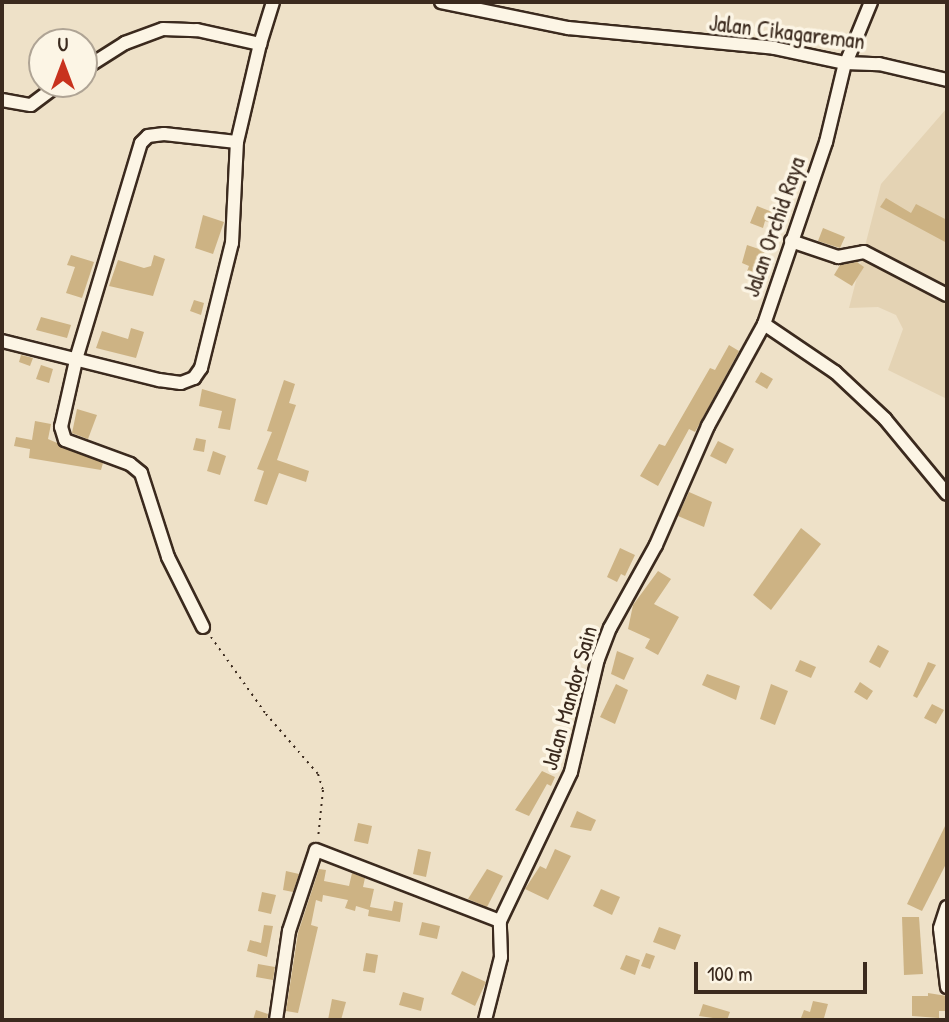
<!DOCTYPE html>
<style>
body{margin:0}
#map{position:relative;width:949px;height:1022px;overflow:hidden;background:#eee1c8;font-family:"Patrick Hand",sans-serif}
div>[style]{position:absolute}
.built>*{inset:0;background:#e4d3b4}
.building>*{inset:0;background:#cdb384}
.path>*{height:2px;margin-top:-1px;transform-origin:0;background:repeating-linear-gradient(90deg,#3b2a1e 0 2px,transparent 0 7px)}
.roads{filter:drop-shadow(2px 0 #3b2a1e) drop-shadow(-2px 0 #3b2a1e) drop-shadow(0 2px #3b2a1e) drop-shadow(0 -2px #3b2a1e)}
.minor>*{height:12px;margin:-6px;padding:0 6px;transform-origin:6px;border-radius:6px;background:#fcf5e5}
span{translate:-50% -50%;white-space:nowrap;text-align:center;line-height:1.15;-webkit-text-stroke:7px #fcf5e5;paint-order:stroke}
.street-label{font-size:23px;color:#3b2a1e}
.frame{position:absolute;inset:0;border:4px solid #3b2a1e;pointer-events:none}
.north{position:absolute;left:28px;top:28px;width:70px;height:70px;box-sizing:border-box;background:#fcf5e5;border:2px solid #afa495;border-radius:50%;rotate:0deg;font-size:19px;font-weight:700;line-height:28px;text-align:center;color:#3b2a1e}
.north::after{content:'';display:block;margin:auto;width:24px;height:32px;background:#c8321e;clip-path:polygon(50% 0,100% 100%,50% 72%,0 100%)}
.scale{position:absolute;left:694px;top:962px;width:173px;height:32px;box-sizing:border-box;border:4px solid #3b2a1e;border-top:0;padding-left:9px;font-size:21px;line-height:24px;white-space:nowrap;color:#3b2a1e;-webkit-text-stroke:5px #fcf5e5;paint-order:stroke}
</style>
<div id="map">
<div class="built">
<i style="clip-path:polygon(947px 108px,947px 399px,888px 370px,903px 329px,896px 315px,878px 307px,849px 308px,881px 184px)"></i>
</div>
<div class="building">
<i style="clip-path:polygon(886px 198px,911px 213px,916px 204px,947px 220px,947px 243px,880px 207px)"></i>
<i style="clip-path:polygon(757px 206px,780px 215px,776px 225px,765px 221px,763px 228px,750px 223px)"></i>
<i style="clip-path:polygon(203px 215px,224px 222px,213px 254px,195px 248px)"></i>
<i style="clip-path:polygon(823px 228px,845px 237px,840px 248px,818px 241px)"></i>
<i style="clip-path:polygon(747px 245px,765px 251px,757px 277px,746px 274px,749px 266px,742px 263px)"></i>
<i style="clip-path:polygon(71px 255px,94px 262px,82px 298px,66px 293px,75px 267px,67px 265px)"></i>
<i style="clip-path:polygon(154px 255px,165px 259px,153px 296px,109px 286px,118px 260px,144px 268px,151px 266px)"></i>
<i style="clip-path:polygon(857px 262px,864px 267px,852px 286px,834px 275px,840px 265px)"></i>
<i style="clip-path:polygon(194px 300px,204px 303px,201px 315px,190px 311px)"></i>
<i style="clip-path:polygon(41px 317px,71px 325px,67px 338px,36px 330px)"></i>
<i style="clip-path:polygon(131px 328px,144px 332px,136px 358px,96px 348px,102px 331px,128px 339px)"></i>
<i style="clip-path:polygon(729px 345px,739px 351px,695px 432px,689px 429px,658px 486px,640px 476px,659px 444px,665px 446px,710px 368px,715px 370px)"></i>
<i style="clip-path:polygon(21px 355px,33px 358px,30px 366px,19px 362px)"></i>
<i style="clip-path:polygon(41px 365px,53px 369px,49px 383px,36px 379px)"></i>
<i style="clip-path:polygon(761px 372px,773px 379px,767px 389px,755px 382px)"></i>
<i style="clip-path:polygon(284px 380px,295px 384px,289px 403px,296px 405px,277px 460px,309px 471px,306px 482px,279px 473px,267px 505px,254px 501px,264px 471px,257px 469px,272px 432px,267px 431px)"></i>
<i style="clip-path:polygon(202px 389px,236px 399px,230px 430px,218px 428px,222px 411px,199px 406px)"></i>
<i style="clip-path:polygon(77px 409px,97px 415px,88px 439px,72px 433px)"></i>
<i style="clip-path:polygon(35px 421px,51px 424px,48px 439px,103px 463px,101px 470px,29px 458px,30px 449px,14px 446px,16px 437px,32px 440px)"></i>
<i style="clip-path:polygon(196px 438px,206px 440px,204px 452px,193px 450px)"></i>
<i style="clip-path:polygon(718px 441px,734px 449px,726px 464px,710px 456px)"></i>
<i style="clip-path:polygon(213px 451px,226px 456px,220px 475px,207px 471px)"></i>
<i style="clip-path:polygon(689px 492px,712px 502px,704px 527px,678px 516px)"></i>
<i style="clip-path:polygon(801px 528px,821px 544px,771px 610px,753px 595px)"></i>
<i style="clip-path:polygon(620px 548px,635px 555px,625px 576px,621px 574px,617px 582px,607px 577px)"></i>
<i style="clip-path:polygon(658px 571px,671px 579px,654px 604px,679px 617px,658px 655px,645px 648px,650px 639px,628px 629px,633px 605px)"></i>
<i style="clip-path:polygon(878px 645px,889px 651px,880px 668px,869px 662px)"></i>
<i style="clip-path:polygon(617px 651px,634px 658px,624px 680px,611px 674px)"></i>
<i style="clip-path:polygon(800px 660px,816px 667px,811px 678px,795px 671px)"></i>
<i style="clip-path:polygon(928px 662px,936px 665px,917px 698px,913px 696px)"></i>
<i style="clip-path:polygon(707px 674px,740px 686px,736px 700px,702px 685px)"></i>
<i style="clip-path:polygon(860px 682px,873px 691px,867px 700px,854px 692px)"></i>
<i style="clip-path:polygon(616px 684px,628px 690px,615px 724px,600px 717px)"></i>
<i style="clip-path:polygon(771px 684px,788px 691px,775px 725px,760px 719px)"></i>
<i style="clip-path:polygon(932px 704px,944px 710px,936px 724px,924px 718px)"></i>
<i style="clip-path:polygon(542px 771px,555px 777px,551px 786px,547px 784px,529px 816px,515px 810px)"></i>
<i style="clip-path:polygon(577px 811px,596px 820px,591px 831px,570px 827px)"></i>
<i style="clip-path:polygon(947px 822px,947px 862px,922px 911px,907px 904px)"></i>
<i style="clip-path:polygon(358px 823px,372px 826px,368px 844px,354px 841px)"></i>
<i style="clip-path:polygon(418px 849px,431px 852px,426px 877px,413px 874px)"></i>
<i style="clip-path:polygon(555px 849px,571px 856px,548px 900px,525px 889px,540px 866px,546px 869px)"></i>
<i style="clip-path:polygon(319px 869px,326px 870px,324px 881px,349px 886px,352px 873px,365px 878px,363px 887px,374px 889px,370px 907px,392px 911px,394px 901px,403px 903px,400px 922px,368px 916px,369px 910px,356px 906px,355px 911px,345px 908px,348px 900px,323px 895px,322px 902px,316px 900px,311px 925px,318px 927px,298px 1013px,286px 1011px,298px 933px)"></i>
<i style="clip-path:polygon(487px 869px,503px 876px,487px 907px,468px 899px)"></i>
<i style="clip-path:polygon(286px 871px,299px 874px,293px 892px,283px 890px)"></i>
<i style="clip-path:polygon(601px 889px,620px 897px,612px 915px,593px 906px)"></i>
<i style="clip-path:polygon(262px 892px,276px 895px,271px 914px,258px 911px)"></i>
<i style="clip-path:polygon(902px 917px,919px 917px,923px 974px,904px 975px)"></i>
<i style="clip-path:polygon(422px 922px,440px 926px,437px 939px,419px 935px)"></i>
<i style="clip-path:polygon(264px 925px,273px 926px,267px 957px,247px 951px,250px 940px,261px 943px)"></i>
<i style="clip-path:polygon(659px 927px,681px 935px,675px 950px,653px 942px)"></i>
<i style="clip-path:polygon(366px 953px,378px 955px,375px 973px,363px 971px)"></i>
<i style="clip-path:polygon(646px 953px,655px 956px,650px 969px,641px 966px)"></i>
<i style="clip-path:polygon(626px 955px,640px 960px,635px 975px,620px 969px)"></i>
<i style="clip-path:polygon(258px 964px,275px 967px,273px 980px,256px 977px)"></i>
<i style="clip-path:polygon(462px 971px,486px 982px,475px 1006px,451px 994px)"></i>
<i style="clip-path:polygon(403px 992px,424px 998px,421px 1011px,399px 1005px)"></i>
<i style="clip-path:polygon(928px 993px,947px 996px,947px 1011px,939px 1011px,939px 1018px,912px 1016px,912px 996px,928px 996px)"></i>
<i style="clip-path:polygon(332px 999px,346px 1002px,341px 1020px,328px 1020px)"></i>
<i style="clip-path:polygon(813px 1001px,828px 1004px,824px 1018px,830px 1020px,801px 1018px,804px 1010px,810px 1012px)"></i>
<i style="clip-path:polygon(703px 1004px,730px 1012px,727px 1020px,699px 1016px)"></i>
<i style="clip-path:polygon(256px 1010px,268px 1014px,267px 1020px,253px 1020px)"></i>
</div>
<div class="path">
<i style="left:211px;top:637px;width:95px;rotate:54.5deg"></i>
<i style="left:266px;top:714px;width:79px;rotate:49.1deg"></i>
<i style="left:318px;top:774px;width:17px;rotate:73deg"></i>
<i style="left:323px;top:790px;width:48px;rotate:95.9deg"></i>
</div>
<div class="roads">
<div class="minor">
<i style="left:441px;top:2px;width:130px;rotate:11.6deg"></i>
<i style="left:568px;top:28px;width:207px;rotate:5.5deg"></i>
<i style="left:774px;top:48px;width:73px;rotate:11.9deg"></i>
<i style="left:845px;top:63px;width:34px;rotate:2deg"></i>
<i style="left:879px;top:64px;width:70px;rotate:13.2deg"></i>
<i style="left:845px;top:63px;width:81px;rotate:103.5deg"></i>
<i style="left:826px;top:142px;width:192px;rotate:108.8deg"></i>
<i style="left:764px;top:324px;width:86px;rotate:34.1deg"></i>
<i style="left:835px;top:372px;width:69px;rotate:43.2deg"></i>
<i style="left:885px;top:419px;width:97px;rotate:50.4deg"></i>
<i style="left:846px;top:63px;width:66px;rotate:-67.7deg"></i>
<i style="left:84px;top:69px;width:49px;rotate:-32.4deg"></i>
<i style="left:125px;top:43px;width:40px;rotate:-20.2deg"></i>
<i style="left:163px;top:29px;width:34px;rotate:2deg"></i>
<i style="left:197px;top:30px;width:65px;rotate:12.5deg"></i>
<i style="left:260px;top:44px;width:44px;rotate:-72.8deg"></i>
<i style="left:2px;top:100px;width:29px;rotate:10deg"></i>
<i style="left:31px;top:105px;width:35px;rotate:-37deg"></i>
<i style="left:791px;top:241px;width:50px;rotate:18.8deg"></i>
<i style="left:838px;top:257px;width:26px;rotate:-11deg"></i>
<i style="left:864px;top:252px;width:93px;rotate:27.4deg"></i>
<i style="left:2px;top:341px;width:162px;rotate:14deg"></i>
<i style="left:159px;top:380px;width:22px;rotate:8deg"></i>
<i style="left:181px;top:383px;width:14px;rotate:-21deg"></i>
<i style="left:194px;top:378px;width:12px;rotate:-55deg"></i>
<i style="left:201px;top:368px;width:129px;rotate:-76.1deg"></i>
<i style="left:232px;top:243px;width:101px;rotate:-87.2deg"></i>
<i style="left:203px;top:627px;width:78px;rotate:-116.6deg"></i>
<i style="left:168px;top:557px;width:88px;rotate:-107.8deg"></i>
<i style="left:141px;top:473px;width:14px;rotate:-141deg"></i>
<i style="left:130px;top:464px;width:69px;rotate:-159.7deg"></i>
<i style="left:65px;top:440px;width:14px;rotate:-107deg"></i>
<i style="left:61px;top:427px;width:73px;rotate:-77.3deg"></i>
<i style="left:77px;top:356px;width:222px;rotate:-73.3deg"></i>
<i style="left:141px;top:143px;width:10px;rotate:-45deg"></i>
<i style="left:148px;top:136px;width:16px;rotate:-7deg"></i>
<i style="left:164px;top:134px;width:73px;rotate:6.3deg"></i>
<i style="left:237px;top:142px;width:101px;rotate:-76.8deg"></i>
<i style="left:947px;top:987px;width:59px;rotate:-96.8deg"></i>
<i style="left:940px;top:928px;width:22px;rotate:-72deg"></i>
<i style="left:276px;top:1020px;width:90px;rotate:-81.7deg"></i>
<i style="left:289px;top:931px;width:85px;rotate:-71.6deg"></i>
<i style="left:316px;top:850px;width:197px;rotate:21.1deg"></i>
<i style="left:485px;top:1020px;width:65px;rotate:-75.7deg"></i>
<i style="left:501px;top:957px;width:36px;rotate:-92deg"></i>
<i style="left:500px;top:921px;width:165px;rotate:-64.5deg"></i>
<i style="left:571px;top:772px;width:116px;rotate:-76.6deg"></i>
<i style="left:598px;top:659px;width:33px;rotate:-69deg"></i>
<i style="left:610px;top:628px;width:95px;rotate:-61deg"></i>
<i style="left:656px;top:545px;width:130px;rotate:-66.4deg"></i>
<i style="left:708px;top:426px;width:116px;rotate:-61.2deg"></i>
</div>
</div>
<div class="street-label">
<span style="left:787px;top:32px;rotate:7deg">Jalan Cikagareman</span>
<span style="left:774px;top:227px;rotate:-71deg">Jalan Orchid Raya</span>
<span style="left:569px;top:698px;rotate:-74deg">Jalan Mandor Sain</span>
</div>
<div class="frame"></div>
<div class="north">U</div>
<div class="scale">100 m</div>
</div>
